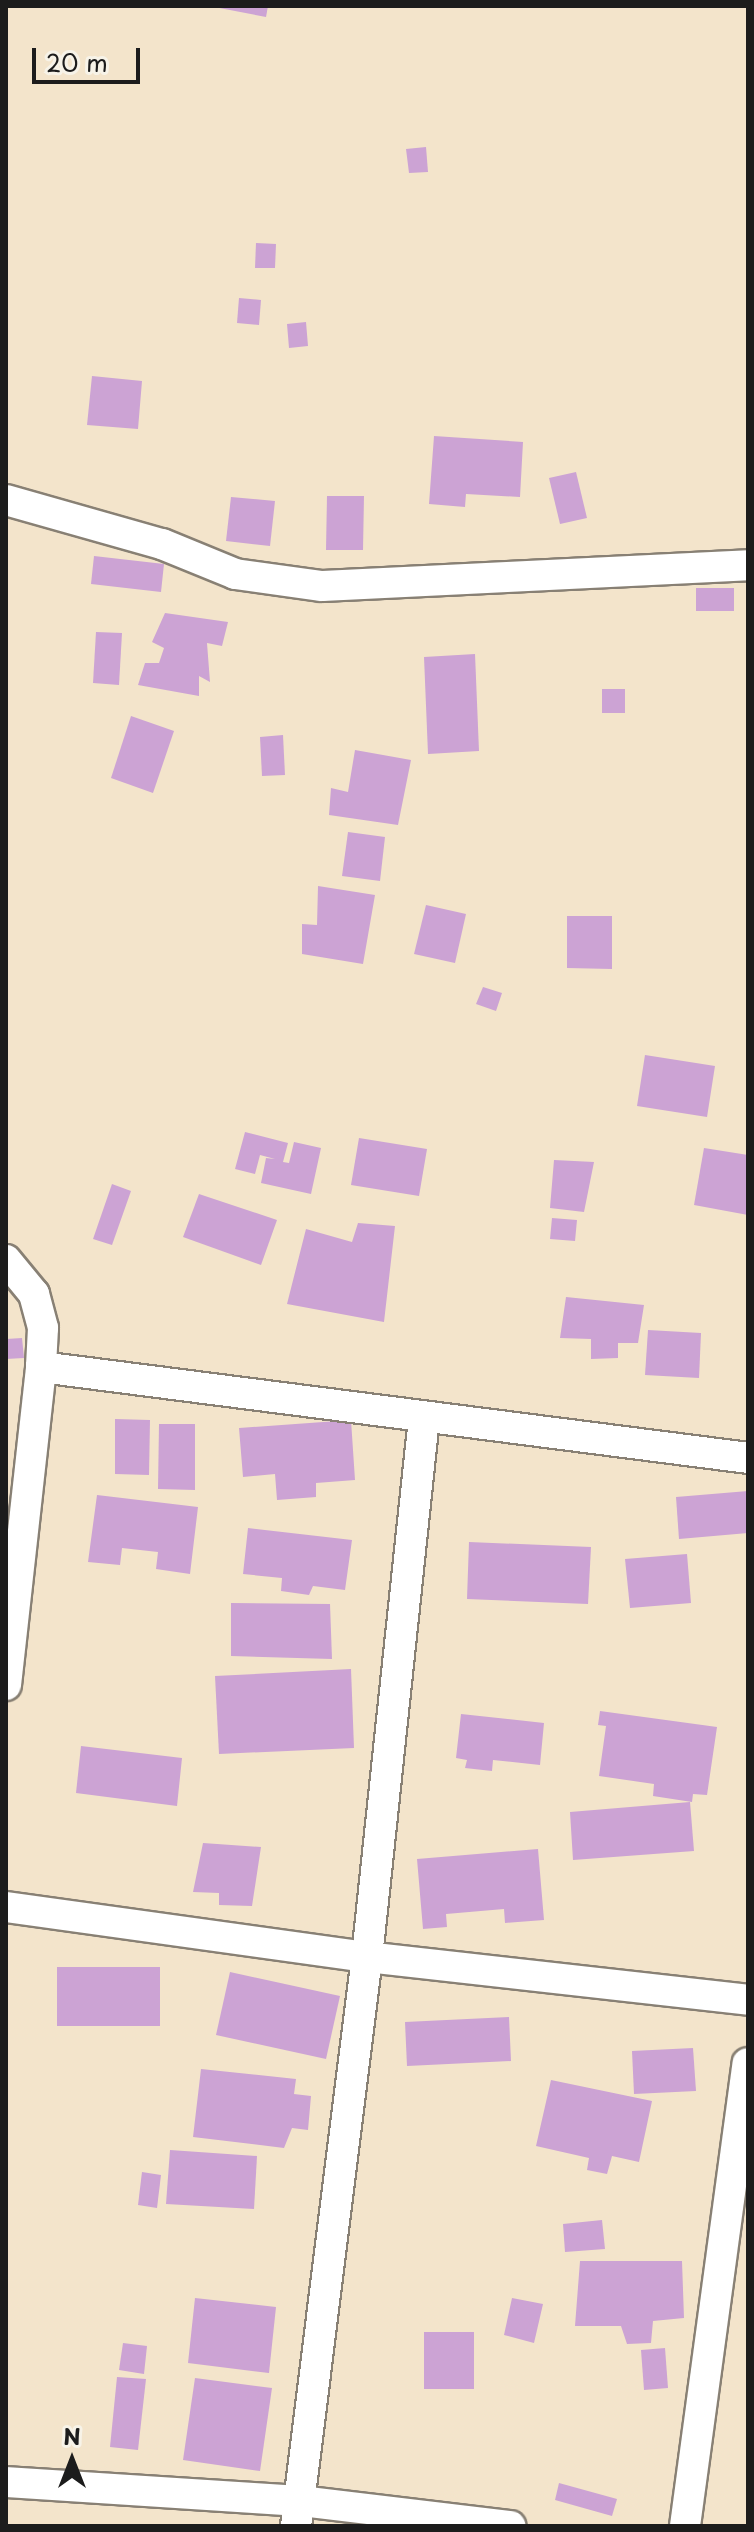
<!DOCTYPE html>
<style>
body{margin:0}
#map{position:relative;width:754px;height:2532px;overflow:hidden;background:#f3e4cb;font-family:"Playpen Sans",sans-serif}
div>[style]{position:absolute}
.building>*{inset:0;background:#cca3d4}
.roads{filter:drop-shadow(2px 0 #888074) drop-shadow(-2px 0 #888074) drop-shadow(0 2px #888074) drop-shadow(0 -2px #888074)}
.street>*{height:30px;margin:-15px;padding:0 15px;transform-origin:15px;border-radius:15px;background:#fff}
span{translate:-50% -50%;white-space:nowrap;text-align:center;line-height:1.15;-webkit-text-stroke:8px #f7f3e8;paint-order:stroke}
.frame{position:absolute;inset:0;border:8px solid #1c1c1c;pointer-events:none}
.north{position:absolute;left:32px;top:2420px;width:80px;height:80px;-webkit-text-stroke:6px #f7f3e8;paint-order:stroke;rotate:0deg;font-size:22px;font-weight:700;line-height:32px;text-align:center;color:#1c1c1c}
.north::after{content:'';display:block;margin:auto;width:28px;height:36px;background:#1c1c1c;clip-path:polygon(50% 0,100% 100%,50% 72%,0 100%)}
.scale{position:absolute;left:32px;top:48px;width:108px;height:36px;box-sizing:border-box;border:4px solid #1c1c1c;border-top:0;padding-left:10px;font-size:24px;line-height:28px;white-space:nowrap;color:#1c1c1c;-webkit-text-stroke:6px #f7f3e8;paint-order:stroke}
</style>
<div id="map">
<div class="building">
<i style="clip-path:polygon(209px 6px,268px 6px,266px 17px)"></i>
<i style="clip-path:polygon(426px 147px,428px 172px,409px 173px,406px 149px)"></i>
<i style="clip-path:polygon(256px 243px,276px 244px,275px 268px,255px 268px)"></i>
<i style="clip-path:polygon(239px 298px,261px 300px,259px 325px,237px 323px)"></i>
<i style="clip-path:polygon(306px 322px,308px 346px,289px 348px,287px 324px)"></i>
<i style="clip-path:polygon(92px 376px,142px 381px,138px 429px,87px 425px)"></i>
<i style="clip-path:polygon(434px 436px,523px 442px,520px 497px,466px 494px,465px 507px,429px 504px)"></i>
<i style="clip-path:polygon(576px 472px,587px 518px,560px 524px,549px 478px)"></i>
<i style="clip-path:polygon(327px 496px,364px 496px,363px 550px,326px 550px)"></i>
<i style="clip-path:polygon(231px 497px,275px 501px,270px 546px,226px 541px)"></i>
<i style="clip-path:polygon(94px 556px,164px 564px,161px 592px,91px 584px)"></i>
<i style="clip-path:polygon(696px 588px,734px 588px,734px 611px,696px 611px)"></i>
<i style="clip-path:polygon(165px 613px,228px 622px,222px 646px,207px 643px,210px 682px,199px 676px,199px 696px,138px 685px,145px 663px,159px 663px,164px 648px,152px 642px)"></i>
<i style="clip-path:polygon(96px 632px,122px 633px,119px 685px,93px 683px)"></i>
<i style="clip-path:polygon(475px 654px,479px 751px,428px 754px,424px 657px)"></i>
<i style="clip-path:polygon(602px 689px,625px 689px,625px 713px,602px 713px)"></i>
<i style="clip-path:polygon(131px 716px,174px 731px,153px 793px,111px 778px)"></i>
<i style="clip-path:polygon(283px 735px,285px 775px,262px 776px,260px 737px)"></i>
<i style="clip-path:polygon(355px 750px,411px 760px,398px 825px,329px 815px,331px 788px,348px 792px)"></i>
<i style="clip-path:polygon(348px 832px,385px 837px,380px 881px,342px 876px)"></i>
<i style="clip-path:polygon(318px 886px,375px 895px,363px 964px,302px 954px,302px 924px,317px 925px)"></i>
<i style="clip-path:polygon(426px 905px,466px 914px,455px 963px,414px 954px)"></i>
<i style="clip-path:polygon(567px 916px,612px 916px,612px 969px,567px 968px)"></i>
<i style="clip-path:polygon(483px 987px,502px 993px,496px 1011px,476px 1004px)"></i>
<i style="clip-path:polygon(645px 1055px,715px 1066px,707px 1117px,637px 1106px)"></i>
<i style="clip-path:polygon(245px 1132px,288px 1143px,283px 1162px,289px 1163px,294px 1142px,321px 1148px,311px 1194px,261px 1183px,266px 1158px,275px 1159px,260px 1155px,255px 1174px,235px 1169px)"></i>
<i style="clip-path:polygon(359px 1138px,427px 1149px,419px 1196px,351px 1185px)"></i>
<i style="clip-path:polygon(704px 1148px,748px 1155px,748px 1215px,694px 1205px)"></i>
<i style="clip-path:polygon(554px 1160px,594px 1162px,584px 1212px,550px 1208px)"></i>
<i style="clip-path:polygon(112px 1184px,131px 1191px,112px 1245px,93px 1239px)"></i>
<i style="clip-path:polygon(199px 1194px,277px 1220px,261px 1265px,183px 1237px)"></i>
<i style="clip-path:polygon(552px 1218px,577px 1220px,575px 1241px,550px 1239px)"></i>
<i style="clip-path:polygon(358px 1223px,395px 1226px,384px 1322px,287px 1304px,306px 1229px,352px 1242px)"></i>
<i style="clip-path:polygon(566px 1297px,644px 1305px,638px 1343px,618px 1343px,618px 1358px,591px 1359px,591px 1339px,560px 1338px)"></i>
<i style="clip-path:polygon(648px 1330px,701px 1333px,699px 1378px,645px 1375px)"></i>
<i style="clip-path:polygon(22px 1338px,24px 1358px,6px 1359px,6px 1339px)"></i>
<i style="clip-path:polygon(115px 1419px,150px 1420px,149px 1475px,115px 1474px)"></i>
<i style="clip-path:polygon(351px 1420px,355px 1480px,316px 1483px,316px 1497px,277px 1500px,275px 1474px,243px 1477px,239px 1428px)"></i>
<i style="clip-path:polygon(159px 1424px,195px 1424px,195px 1490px,158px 1489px)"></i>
<i style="clip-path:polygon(748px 1491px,748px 1533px,679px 1539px,676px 1497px)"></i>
<i style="clip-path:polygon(97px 1495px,198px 1507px,190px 1574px,156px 1569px,158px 1552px,122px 1548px,120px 1565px,88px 1562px)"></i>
<i style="clip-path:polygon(248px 1528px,352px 1540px,345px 1590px,313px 1586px,309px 1595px,281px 1591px,282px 1578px,243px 1574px)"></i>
<i style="clip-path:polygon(469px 1542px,591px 1547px,588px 1604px,467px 1599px)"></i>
<i style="clip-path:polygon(687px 1554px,691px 1603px,630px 1608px,625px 1559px)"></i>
<i style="clip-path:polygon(231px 1603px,330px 1604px,332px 1659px,231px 1656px)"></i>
<i style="clip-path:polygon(351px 1669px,354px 1748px,219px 1754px,215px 1676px)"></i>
<i style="clip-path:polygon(600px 1711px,717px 1727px,707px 1795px,693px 1794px,692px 1802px,653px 1796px,654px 1784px,599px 1776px,606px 1726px,598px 1725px)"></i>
<i style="clip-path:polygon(461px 1714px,544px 1723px,540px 1765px,493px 1760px,492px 1771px,465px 1768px,467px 1760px,456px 1758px)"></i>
<i style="clip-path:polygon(81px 1746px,182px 1758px,177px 1806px,76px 1793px)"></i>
<i style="clip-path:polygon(690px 1802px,694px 1851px,573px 1860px,570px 1812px)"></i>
<i style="clip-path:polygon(203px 1843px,261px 1847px,252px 1906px,219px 1905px,219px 1893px,193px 1892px)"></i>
<i style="clip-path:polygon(538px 1849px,544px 1920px,505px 1923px,504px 1909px,446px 1914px,447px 1927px,423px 1929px,417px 1859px)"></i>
<i style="clip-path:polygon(57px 1967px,160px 1967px,160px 2026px,57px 2026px)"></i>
<i style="clip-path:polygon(230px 1972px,340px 1996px,326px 2059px,216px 2035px)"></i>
<i style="clip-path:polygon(509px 2017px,511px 2061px,407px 2066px,405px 2022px)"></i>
<i style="clip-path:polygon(693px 2048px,696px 2091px,634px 2094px,632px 2051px)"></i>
<i style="clip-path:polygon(201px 2069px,296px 2079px,294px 2094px,311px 2096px,308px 2130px,292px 2128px,284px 2148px,193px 2137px)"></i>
<i style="clip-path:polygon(551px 2080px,652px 2101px,639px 2162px,612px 2156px,607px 2174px,587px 2170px,589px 2158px,536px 2146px)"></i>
<i style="clip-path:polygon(170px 2150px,257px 2156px,254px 2209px,166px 2204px)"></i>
<i style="clip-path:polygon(142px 2172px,161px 2175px,157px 2208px,138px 2205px)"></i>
<i style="clip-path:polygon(602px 2220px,605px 2249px,565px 2252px,563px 2224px)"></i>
<i style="clip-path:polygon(580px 2261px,682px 2261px,684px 2318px,653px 2321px,651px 2343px,627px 2344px,621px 2326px,575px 2326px)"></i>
<i style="clip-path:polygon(195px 2298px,276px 2307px,269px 2373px,188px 2363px)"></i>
<i style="clip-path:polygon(512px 2298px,543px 2304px,534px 2343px,504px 2335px)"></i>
<i style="clip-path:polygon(424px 2332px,474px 2332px,474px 2389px,424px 2389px)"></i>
<i style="clip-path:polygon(123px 2343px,147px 2346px,144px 2374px,119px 2370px)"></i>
<i style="clip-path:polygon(665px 2348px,668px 2388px,644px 2390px,641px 2350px)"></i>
<i style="clip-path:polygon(117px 2377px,146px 2379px,138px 2450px,110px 2447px)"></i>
<i style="clip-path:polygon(195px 2378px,272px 2388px,260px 2471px,183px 2460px)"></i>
<i style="clip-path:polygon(559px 2483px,617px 2499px,612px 2516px,555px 2500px)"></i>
</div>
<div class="roads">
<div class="street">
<i style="left:6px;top:500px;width:162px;rotate:15.8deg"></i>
<i style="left:162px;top:544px;width:79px;rotate:22.3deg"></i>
<i style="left:235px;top:574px;width:88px;rotate:7.9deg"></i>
<i style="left:322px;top:586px;width:427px;rotate:-2.8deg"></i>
<i style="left:6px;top:1260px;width:44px;rotate:50.5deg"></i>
<i style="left:34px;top:1294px;width:35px;rotate:75deg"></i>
<i style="left:43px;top:1328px;width:39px;rotate:93deg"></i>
<i style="left:41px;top:1367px;width:713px;rotate:7.33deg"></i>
<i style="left:6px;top:1685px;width:320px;rotate:-83.7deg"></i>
<i style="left:6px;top:1907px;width:364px;rotate:7.9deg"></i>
<i style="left:367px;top:1957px;width:383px;rotate:6.4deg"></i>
<i style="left:6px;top:2482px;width:295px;rotate:3.7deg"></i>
<i style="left:300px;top:2501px;width:212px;rotate:6.8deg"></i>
<i style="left:296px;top:2526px;width:573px;rotate:-82.89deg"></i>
<i style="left:367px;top:1957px;width:542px;rotate:-83.96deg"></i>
<i style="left:685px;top:2526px;width:467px;rotate:-82.3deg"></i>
</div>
</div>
<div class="frame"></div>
<div class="north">N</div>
<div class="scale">20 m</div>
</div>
